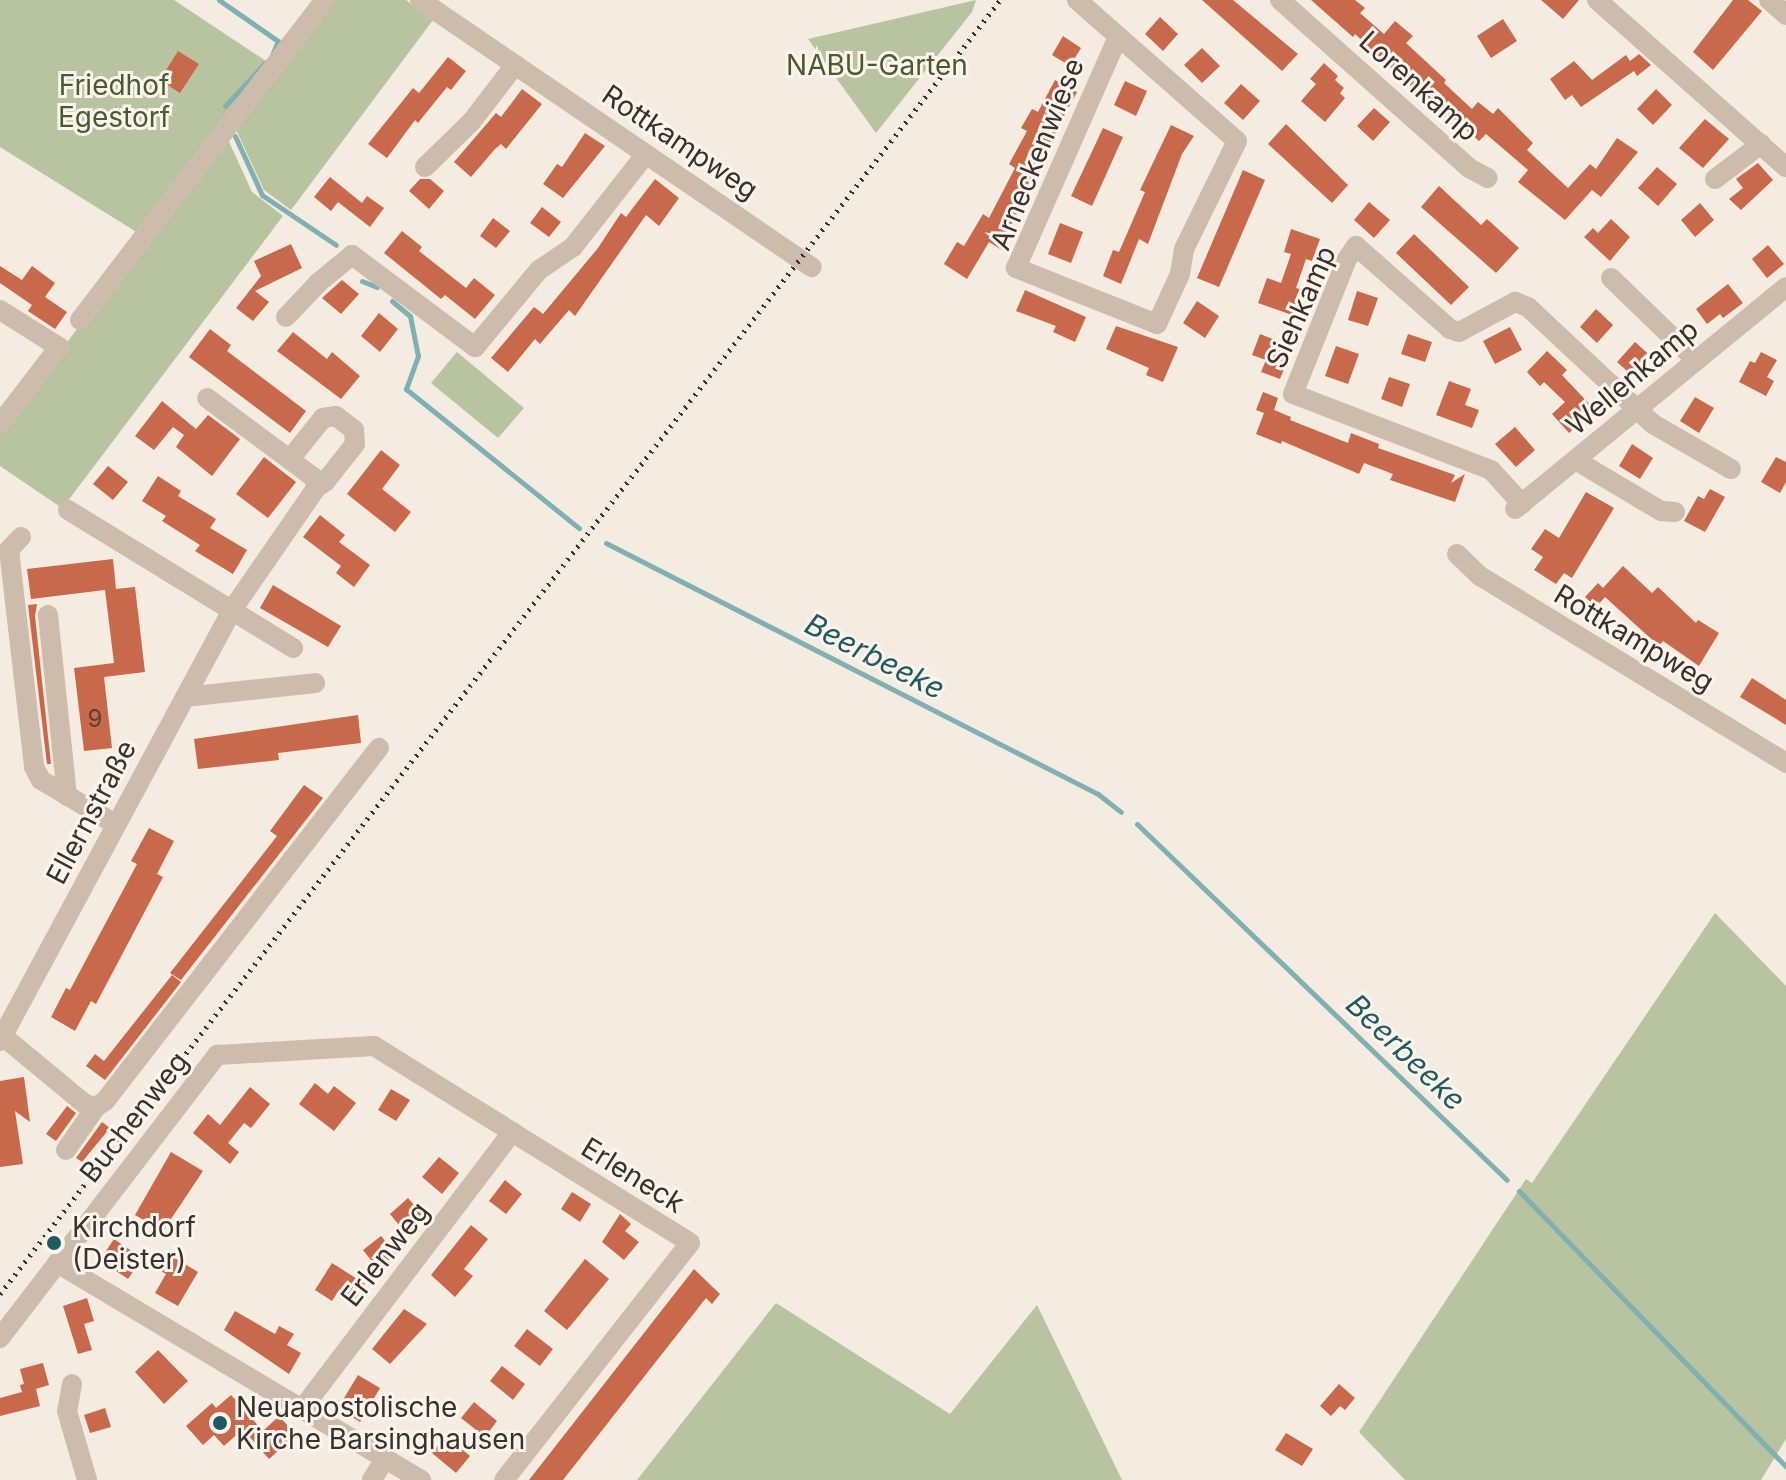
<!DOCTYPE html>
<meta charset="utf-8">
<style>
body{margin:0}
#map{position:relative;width:1786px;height:1480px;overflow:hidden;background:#f4ebe1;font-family:Inter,sans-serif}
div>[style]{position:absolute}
.green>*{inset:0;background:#b8c4a0}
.stream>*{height:5px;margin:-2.5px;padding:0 2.5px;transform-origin:2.5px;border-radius:2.5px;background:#7fb0b2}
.building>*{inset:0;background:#c8694b}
.minor>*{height:20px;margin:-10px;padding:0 10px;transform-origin:10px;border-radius:10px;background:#cdbbac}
.rail>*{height:5px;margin-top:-2.5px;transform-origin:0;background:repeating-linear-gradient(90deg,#3b302b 0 2px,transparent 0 8px)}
.dots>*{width:22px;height:22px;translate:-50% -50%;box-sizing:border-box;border:4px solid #fbf5ee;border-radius:50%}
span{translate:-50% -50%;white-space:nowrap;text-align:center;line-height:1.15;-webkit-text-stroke:6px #fbf5ee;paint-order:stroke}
.number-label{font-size:24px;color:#5e3e33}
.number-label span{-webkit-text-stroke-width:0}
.park-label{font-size:28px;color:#4a5a2e}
.street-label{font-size:28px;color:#3b302b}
.poi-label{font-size:28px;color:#3b302b}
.left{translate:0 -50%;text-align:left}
.water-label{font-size:30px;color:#1f5a5e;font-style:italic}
</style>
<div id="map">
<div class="green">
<i style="clip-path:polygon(0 0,174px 0,269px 63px,138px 233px,0 147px)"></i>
<i style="clip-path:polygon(329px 0,406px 0,433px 20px,291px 210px,264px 190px,234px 125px)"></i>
<i style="clip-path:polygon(976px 0,972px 12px,876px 133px,808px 39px)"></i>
<i style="clip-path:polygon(225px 133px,252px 192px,283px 216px,64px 506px,59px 506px,0 466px,0 431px)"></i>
<i style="clip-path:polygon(457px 352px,524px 408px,498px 438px,431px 383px)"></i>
<i style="clip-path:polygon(1715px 913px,1786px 986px,1786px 1439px,1761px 1480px,1405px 1480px,1359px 1432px,1526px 1179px,1532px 1183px)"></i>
<i style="clip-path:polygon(776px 1303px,950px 1414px,1037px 1305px,1122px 1480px,637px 1480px)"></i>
</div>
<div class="stream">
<i style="left:219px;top:0;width:72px;rotate:34.8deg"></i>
<i style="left:278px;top:41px;width:15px;rotate:113deg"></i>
<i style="left:225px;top:106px;width:59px;rotate:-47.1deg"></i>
<i style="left:235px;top:136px;width:65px;rotate:65.4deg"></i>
<i style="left:262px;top:195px;width:89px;rotate:34deg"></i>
<i style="left:362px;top:281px;width:16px;rotate:22deg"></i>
<i style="left:392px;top:301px;width:23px;rotate:40deg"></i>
<i style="left:410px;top:316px;width:41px;rotate:78.7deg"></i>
<i style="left:418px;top:356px;width:35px;rotate:110deg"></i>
<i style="left:406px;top:389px;width:222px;rotate:38.8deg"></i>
<i style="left:606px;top:543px;width:552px;rotate:27.03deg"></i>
<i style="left:1098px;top:794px;width:29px;rotate:38deg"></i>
<i style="left:1137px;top:824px;width:513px;rotate:43.9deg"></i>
<i style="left:1519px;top:1191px;width:384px;rotate:45.9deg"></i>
</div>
<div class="building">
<i style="clip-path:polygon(1202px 0,1233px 0,1298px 54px,1282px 71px)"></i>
<i style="clip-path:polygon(1311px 0,1355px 0,1365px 8px,1360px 13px,1384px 34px,1395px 21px,1413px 36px,1406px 43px,1446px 80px,1444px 83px,1472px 109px,1478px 102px,1493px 114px,1498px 108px,1533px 143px,1527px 150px,1568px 188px,1590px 164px,1596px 169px,1617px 138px,1638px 152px,1601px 197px,1592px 190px,1565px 220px,1518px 182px,1528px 170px,1486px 134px,1479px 141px,1448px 114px,1445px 118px,1355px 34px,1353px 37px)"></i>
<i style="clip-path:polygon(1541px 0,1579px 0,1563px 19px)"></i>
<i style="clip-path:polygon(1733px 0,1748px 0,1762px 11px,1713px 70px,1693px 52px)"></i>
<i style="clip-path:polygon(1160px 17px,1178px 34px,1163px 51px,1145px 34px)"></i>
<i style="clip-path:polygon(1503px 19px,1517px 41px,1491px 58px,1477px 36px)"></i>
<i style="clip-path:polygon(1063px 36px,1081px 48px,1070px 66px,1052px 55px)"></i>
<i style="clip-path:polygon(1202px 48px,1220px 66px,1202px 83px,1184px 65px)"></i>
<i style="clip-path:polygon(178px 51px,199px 64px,180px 93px,160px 80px)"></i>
<i style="clip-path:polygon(1639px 54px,1651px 65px,1637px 76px,1634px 71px,1581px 107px,1572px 95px,1565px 100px,1550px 79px,1574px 61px,1592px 80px,1626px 55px,1630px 61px)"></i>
<i style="clip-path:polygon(448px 57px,466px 71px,451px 90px,447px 87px,418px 123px,415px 120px,387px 158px,368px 144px,413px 88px,419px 93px)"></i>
<i style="clip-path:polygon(1324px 63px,1338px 76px,1335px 80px,1344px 88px,1340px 93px,1345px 98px,1325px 122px,1301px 101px,1316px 84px,1310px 79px)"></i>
<i style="clip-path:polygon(1055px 80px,1077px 92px,1025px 190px,1028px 192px,1009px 229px,1013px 231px,1002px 250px,989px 242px,967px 279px,944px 264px,957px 242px,964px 246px,983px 214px,989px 218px,1015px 168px,1009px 164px,1027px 131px,1021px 128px,1032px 109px,1038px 112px)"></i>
<i style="clip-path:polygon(1125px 81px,1147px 91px,1136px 116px,1114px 105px)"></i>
<i style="clip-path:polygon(1241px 84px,1260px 101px,1243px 120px,1224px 103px)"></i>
<i style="clip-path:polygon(522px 89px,542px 104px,506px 149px,501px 144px,495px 149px,471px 177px,454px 162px,496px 113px,501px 117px)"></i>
<i style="clip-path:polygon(1656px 89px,1672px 105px,1653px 125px,1637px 109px)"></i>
<i style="clip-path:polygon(1374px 108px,1390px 122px,1373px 141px,1357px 126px)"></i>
<i style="clip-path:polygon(1705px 119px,1729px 139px,1703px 168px,1679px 148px)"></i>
<i style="clip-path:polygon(1286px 124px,1348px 185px,1332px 203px,1268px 144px)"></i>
<i style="clip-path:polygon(1171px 125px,1194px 136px,1182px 154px,1148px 244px,1139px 239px,1121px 284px,1103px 276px,1113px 250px,1119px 252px,1145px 192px,1140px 190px)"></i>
<i style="clip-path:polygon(1103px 128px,1123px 137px,1092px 206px,1071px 196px)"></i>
<i style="clip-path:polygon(585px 133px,605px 146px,563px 198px,543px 184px,557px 164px,562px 167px)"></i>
<i style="clip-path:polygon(1758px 163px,1773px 180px,1741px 210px,1729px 199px,1743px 188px,1736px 179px)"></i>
<i style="clip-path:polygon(1657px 167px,1677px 184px,1658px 206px,1638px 188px)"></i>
<i style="clip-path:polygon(1243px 170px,1265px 180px,1219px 287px,1197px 278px)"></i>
<i style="clip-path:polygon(330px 177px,362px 203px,367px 196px,384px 208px,370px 227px,338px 202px,331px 211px,314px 197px)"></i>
<i style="clip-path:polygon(420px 179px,430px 179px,444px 191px,429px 209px,409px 191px)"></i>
<i style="clip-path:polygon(655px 179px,679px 198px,659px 226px,646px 215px,575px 316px,569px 310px,540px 344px,535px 339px,508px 372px,491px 358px,534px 307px,543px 314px,598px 248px,621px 213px,626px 217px)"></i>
<i style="clip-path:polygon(1439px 186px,1481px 225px,1487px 219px,1519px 248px,1496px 273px,1421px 207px)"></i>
<i style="clip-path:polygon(1369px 202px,1390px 220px,1374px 238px,1354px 220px)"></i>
<i style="clip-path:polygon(1700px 203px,1714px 220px,1695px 237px,1681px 220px)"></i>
<i style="clip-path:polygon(542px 207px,561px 222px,549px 237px,530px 223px)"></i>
<i style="clip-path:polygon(493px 218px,510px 231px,496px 248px,480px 236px)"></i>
<i style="clip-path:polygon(1611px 219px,1630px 237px,1610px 261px,1584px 237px,1593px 228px,1598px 233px)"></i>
<i style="clip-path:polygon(1060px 223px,1083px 232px,1071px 263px,1048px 254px)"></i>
<i style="clip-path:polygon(1291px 229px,1320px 239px,1312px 261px,1306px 259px,1296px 288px,1304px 290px,1295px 316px,1258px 303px,1267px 278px,1281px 283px,1291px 254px,1284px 252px)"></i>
<i style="clip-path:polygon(402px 231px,422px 247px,419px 251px,466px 288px,474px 278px,495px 295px,475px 319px,445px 295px,441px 299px,384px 253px)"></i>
<i style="clip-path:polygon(1414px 234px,1469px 287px,1451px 305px,1396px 253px)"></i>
<i style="clip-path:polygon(291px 244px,302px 268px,255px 291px,269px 302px,253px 321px,236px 308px,261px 276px,254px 261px)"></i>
<i style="clip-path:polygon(1768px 245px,1784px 264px,1767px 278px,1752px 259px)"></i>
<i style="clip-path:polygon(0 266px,22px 280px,32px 266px,55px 283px,45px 297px,67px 312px,55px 329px,28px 311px,32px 305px,0 283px)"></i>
<i style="clip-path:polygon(342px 280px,359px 294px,341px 314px,322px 298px)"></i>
<i style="clip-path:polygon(1728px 284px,1743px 303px,1723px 318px,1720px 314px,1707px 324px,1696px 309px)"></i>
<i style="clip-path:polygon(1025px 290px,1086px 317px,1075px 342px,1053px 332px,1056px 326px,1016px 311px)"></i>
<i style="clip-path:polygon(1357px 291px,1378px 298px,1368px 326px,1348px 320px)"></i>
<i style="clip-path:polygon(1197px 301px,1219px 316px,1205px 338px,1183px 323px)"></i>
<i style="clip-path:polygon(1596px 309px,1613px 325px,1597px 343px,1580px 327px)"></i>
<i style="clip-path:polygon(379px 313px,398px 329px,380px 352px,361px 336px)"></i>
<i style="clip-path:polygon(1116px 326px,1178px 347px,1163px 382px,1146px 375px,1149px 368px,1106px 349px)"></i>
<i style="clip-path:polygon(1510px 327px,1522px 350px,1495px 364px,1483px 341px)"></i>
<i style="clip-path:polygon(210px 329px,231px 345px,227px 351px,306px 411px,290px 433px,189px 357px)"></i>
<i style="clip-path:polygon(293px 332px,327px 359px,332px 352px,360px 376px,341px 399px,277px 351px)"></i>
<i style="clip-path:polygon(1260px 334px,1288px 345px,1280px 365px,1285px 366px,1280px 379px,1261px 372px,1266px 360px,1252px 355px)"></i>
<i style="clip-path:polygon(1408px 334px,1432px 342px,1425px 362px,1401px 354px)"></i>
<i style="clip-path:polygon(1635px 342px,1653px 358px,1635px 378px,1617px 362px)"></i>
<i style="clip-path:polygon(1336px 346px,1359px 354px,1348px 384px,1325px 376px)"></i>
<i style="clip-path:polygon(1547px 351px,1567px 370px,1562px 375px,1594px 409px,1569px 433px,1552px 414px,1565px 402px,1544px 382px,1540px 386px,1527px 372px)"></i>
<i style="clip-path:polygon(1761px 352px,1777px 360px,1767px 377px,1774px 381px,1766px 396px,1739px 382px,1750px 361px,1755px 363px)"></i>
<i style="clip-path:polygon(1389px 377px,1410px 384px,1402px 407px,1381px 399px)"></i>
<i style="clip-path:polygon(1449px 381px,1471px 389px,1465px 405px,1479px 410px,1472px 428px,1436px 415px)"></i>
<i style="clip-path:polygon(1263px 392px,1278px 398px,1274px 410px,1291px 417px,1290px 420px,1348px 443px,1351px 433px,1379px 444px,1378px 448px,1455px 475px,1451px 483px,1465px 474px,1455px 502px,1390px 480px,1393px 474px,1364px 463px,1359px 474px,1282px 441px,1281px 444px,1256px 434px,1264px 413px,1256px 410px)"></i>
<i style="clip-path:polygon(1695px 397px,1714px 408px,1699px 433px,1680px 421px)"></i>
<i style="clip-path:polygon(162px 401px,196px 429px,208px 415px,240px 439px,212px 476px,176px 447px,184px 435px,173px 427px,154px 450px,135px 436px)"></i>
<i style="clip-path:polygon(1515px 427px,1535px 450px,1516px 467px,1495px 444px)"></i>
<i style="clip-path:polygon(1632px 444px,1653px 458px,1640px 479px,1619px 466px)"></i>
<i style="clip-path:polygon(381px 450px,400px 465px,382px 489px,411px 512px,395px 532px,347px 494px)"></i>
<i style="clip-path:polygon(264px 457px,296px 482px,268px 518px,236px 494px)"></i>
<i style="clip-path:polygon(1776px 457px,1786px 462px,1786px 482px,1780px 493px,1761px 482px)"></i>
<i style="clip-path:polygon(108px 466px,128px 482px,113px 500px,93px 484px)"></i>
<i style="clip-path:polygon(158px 476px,181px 491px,178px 496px,216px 519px,210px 528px,247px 550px,233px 574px,195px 551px,200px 545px,162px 521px,166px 516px,142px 501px)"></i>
<i style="clip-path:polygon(1710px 489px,1725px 497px,1705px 532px,1684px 521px,1698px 496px,1704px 499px)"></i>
<i style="clip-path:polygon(1586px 492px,1614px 508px,1572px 578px,1564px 573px,1556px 584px,1534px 570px,1543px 557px,1531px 549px,1545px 529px,1559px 538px)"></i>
<i style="clip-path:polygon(320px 515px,345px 535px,339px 542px,370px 565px,354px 587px,336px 573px,341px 566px,303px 537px)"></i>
<i style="clip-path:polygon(113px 559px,116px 589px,135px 587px,145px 672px,104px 677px,112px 748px,84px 751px,74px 668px,114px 663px,105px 590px,31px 599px,27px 569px)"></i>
<i style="clip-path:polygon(1623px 566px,1652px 593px,1658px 587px,1696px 623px,1698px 620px,1719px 633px,1699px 666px,1663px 641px,1659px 646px,1605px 597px,1596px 607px,1585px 597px,1598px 583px,1603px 588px)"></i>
<i style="clip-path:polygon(273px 585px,341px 626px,328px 647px,260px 608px)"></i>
<i style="clip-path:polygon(37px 604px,35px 616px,51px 764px,47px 764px,28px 605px)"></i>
<i style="clip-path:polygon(1752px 678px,1786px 700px,1786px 725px,1740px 697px)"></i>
<i style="clip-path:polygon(358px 715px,361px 743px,278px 753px,279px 760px,198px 769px,194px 739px)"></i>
<i style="clip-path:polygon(304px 785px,323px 798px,181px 980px,170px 973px,277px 836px,270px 831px)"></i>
<i style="clip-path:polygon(149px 828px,174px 841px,157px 874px,163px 877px,96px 1004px,91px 1001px,75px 1031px,51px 1017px,66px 988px,70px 990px,137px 864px,131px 861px)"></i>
<i style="clip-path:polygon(172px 975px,181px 982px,105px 1080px,86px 1066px,95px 1054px,104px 1061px)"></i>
<i style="clip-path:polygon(24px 1077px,30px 1122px,15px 1111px,23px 1164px,0 1167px,0 1081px)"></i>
<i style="clip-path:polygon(315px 1083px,328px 1094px,334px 1086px,356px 1103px,334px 1131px,299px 1104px)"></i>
<i style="clip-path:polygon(250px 1087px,270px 1104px,251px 1128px,244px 1123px,228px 1143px,239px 1152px,230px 1164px,193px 1133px,208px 1114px,220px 1125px)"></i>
<i style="clip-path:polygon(391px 1089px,410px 1100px,396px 1121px,378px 1110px)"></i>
<i style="clip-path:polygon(67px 1106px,76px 1113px,56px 1141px,46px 1134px)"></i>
<i style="clip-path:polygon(102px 1122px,110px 1128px,82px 1162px,76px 1158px)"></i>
<i style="clip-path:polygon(171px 1152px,203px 1171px,163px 1231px,135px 1215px)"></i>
<i style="clip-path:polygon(439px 1157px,459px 1173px,442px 1194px,422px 1177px)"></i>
<i style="clip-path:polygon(505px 1180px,522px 1194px,506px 1214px,489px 1201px)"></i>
<i style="clip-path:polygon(572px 1192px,591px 1204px,580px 1222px,561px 1209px)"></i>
<i style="clip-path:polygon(408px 1198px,423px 1215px,404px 1231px,390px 1214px)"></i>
<i style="clip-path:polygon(620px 1214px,631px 1224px,625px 1231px,639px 1242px,624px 1260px,602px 1242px)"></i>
<i style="clip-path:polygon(471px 1225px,488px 1239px,464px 1269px,473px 1276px,455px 1297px,431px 1275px)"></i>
<i style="clip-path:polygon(381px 1236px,396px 1254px,378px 1269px,363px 1250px)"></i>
<i style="clip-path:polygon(114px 1239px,142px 1258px,128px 1279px,100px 1260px)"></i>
<i style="clip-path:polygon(165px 1252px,198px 1272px,178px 1306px,155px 1293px,166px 1274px,156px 1268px)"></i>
<i style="clip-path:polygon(585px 1259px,609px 1279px,567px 1330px,544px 1311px)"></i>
<i style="clip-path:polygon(332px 1263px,365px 1284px,354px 1301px,339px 1290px,332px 1301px,315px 1290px)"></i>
<i style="clip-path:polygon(694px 1269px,720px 1294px,712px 1304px,706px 1298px,563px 1480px,529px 1480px)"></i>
<i style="clip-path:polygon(87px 1298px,94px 1321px,84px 1324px,92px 1350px,78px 1354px,63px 1306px)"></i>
<i style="clip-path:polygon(404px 1309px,427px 1324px,390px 1364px,372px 1349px)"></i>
<i style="clip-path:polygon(235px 1311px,275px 1334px,279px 1326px,294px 1334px,287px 1345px,301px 1353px,289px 1374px,224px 1330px)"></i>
<i style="clip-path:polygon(527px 1329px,553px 1349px,540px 1366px,514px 1346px)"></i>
<i style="clip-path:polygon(158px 1350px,188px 1381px,164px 1404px,135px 1372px)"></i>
<i style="clip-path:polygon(43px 1363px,49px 1385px,36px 1389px,40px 1406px,0 1416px,0 1398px,22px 1392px,20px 1385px,24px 1384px,20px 1369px)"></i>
<i style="clip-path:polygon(502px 1366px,525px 1384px,513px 1400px,490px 1381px)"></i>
<i style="clip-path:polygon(358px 1375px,380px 1388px,360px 1422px,338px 1408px)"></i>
<i style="clip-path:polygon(1339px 1384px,1355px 1398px,1345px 1410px,1340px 1406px,1331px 1416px,1320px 1406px)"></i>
<i style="clip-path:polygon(231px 1395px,263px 1431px,279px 1416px,296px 1435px,269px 1459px,243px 1429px,224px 1446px,214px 1435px,203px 1445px,186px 1426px,212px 1403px,216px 1408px)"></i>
<i style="clip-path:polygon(474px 1402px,497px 1421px,485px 1437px,461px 1418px)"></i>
<i style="clip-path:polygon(105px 1408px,111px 1427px,90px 1433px,84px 1415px)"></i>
<i style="clip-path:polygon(1286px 1433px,1313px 1449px,1302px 1466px,1275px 1450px)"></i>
<i style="clip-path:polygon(446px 1436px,470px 1456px,456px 1473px,432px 1453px)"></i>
</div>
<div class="minor">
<i style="left:420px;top:0;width:474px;rotate:34.3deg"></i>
<i style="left:1077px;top:0;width:213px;rotate:41.4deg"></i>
<i style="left:1237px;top:141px;width:120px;rotate:116.1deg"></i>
<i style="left:1184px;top:249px;width:25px;rotate:99deg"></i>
<i style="left:1180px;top:274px;width:55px;rotate:114.7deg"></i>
<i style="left:1157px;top:324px;width:152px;rotate:-158.3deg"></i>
<i style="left:1016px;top:268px;width:253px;rotate:-66.2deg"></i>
<i style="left:1280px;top:0;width:253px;rotate:41.6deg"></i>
<i style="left:1469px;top:168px;width:21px;rotate:28deg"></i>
<i style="left:1597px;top:0;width:252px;rotate:41.5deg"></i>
<i style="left:1769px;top:0;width:23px;rotate:41deg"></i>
<i style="left:425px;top:167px;width:66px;rotate:-44.4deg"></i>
<i style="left:472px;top:121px;width:71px;rotate:-52.5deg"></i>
<i style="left:1715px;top:179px;width:58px;rotate:-37.3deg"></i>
<i style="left:1611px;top:278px;width:117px;rotate:44deg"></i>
<i style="left:0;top:310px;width:70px;rotate:32.1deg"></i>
<i style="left:59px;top:347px;width:97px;rotate:127.5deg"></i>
<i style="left:286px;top:317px;width:47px;rotate:-46.7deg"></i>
<i style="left:318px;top:283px;width:44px;rotate:-39.5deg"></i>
<i style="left:352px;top:255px;width:154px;rotate:36.8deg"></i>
<i style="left:475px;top:347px;width:100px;rotate:-50.3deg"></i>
<i style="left:539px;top:270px;width:41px;rotate:-34.1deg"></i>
<i style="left:573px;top:247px;width:118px;rotate:-51.9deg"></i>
<i style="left:80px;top:320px;width:403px;rotate:-52.6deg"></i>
<i style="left:290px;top:459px;width:53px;rotate:-51.2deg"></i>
<i style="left:323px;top:418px;width:13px;rotate:-9deg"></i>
<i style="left:336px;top:416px;width:23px;rotate:38deg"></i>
<i style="left:354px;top:430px;width:14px;rotate:86deg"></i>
<i style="left:355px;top:444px;width:48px;rotate:128.3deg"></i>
<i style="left:325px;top:482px;width:9px;rotate:148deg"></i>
<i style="left:1577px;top:461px;width:98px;rotate:30.8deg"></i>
<i style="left:1661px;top:511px;width:14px;rotate:4deg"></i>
<i style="left:1522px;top:504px;width:46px;rotate:-132.4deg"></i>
<i style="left:1491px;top:470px;width:212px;rotate:-159deg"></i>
<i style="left:1293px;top:394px;width:145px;rotate:-68.2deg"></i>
<i style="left:1347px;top:259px;width:16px;rotate:-55deg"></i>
<i style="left:1356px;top:246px;width:125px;rotate:41.4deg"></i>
<i style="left:1450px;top:329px;width:9px;rotate:18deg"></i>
<i style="left:1459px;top:332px;width:64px;rotate:-28.2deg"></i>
<i style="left:1515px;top:302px;width:14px;rotate:21deg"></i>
<i style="left:1528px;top:307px;width:171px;rotate:43.1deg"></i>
<i style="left:1653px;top:424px;width:90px;rotate:30deg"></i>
<i style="left:1515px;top:509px;width:350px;rotate:-39.3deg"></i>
<i style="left:68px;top:510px;width:264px;rotate:31.5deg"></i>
<i style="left:21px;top:537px;width:18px;rotate:133deg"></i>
<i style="left:9px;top:550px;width:218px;rotate:83.4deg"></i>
<i style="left:34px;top:767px;width:15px;rotate:62deg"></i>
<i style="left:41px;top:780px;width:86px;rotate:30.7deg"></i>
<i style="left:1457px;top:554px;width:32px;rotate:44deg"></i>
<i style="left:1480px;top:576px;width:359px;rotate:31.4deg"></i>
<i style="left:48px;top:615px;width:182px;rotate:84deg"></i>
<i style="left:185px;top:697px;width:131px;rotate:-6.1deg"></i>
<i style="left:4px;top:1037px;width:105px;rotate:39.6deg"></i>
<i style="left:85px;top:1104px;width:11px;rotate:15deg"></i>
<i style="left:96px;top:1107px;width:11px;rotate:-34deg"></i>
<i style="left:105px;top:1101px;width:447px;rotate:-52.2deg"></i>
<i style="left:0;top:1041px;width:489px;rotate:-61.7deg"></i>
<i style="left:232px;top:610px;width:150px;rotate:-55.4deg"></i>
<i style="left:317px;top:487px;width:11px;rotate:-112deg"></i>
<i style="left:313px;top:477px;width:132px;rotate:-143.3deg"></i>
<i style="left:66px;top:1150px;width:52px;rotate:-55.1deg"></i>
<i style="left:57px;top:1263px;width:424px;rotate:30.8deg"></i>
<i style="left:0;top:1338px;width:357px;rotate:-52.5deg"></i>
<i style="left:217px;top:1055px;width:157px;rotate:-3.3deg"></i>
<i style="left:374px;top:1046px;width:372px;rotate:31.9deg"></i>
<i style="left:690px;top:1243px;width:301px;rotate:128.1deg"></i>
<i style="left:72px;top:1384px;width:27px;rotate:100deg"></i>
<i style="left:67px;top:1411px;width:72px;rotate:73.8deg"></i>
<i style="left:302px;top:1409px;width:348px;rotate:-52.8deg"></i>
<i style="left:372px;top:1480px;width:23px;rotate:-59deg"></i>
</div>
<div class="rail">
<i style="left:0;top:1294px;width:1635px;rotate:-52.3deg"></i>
</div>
<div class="dots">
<i style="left:54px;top:1243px;background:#1f5a5e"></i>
<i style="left:220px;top:1423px;background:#1f5a5e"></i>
</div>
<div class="number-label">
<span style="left:95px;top:719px">9</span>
</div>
<div class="park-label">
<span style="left:877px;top:65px">NABU-Garten</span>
<span style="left:114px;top:101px">Friedhof<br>Egestorf</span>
</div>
<div class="street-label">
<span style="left:1419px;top:86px;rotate:42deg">Lorenkamp</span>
<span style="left:680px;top:142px;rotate:34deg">Rottkampweg</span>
<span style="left:1037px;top:154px;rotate:-68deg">Arneckenwiese</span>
<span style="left:1301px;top:307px;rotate:-66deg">Siehkamp</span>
<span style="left:1632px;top:377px;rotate:-40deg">Wellenkamp</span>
<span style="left:1634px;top:638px;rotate:31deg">Rottkampweg</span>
<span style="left:91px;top:812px;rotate:-62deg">Ellernstraße</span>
<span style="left:134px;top:1117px;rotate:-52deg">Buchenweg</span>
<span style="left:633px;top:1175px;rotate:32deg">Erleneck</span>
<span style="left:385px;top:1254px;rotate:-52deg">Erlenweg</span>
</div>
<div class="poi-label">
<span class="left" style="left:72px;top:1243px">Kirchdorf<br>(Deister)</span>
<span class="left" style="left:236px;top:1423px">Neuapostolische<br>Kirche Barsinghausen</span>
</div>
<div class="water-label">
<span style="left:875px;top:656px;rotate:27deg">Beerbeeke</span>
<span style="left:1406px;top:1052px;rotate:44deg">Beerbeeke</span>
</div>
</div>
